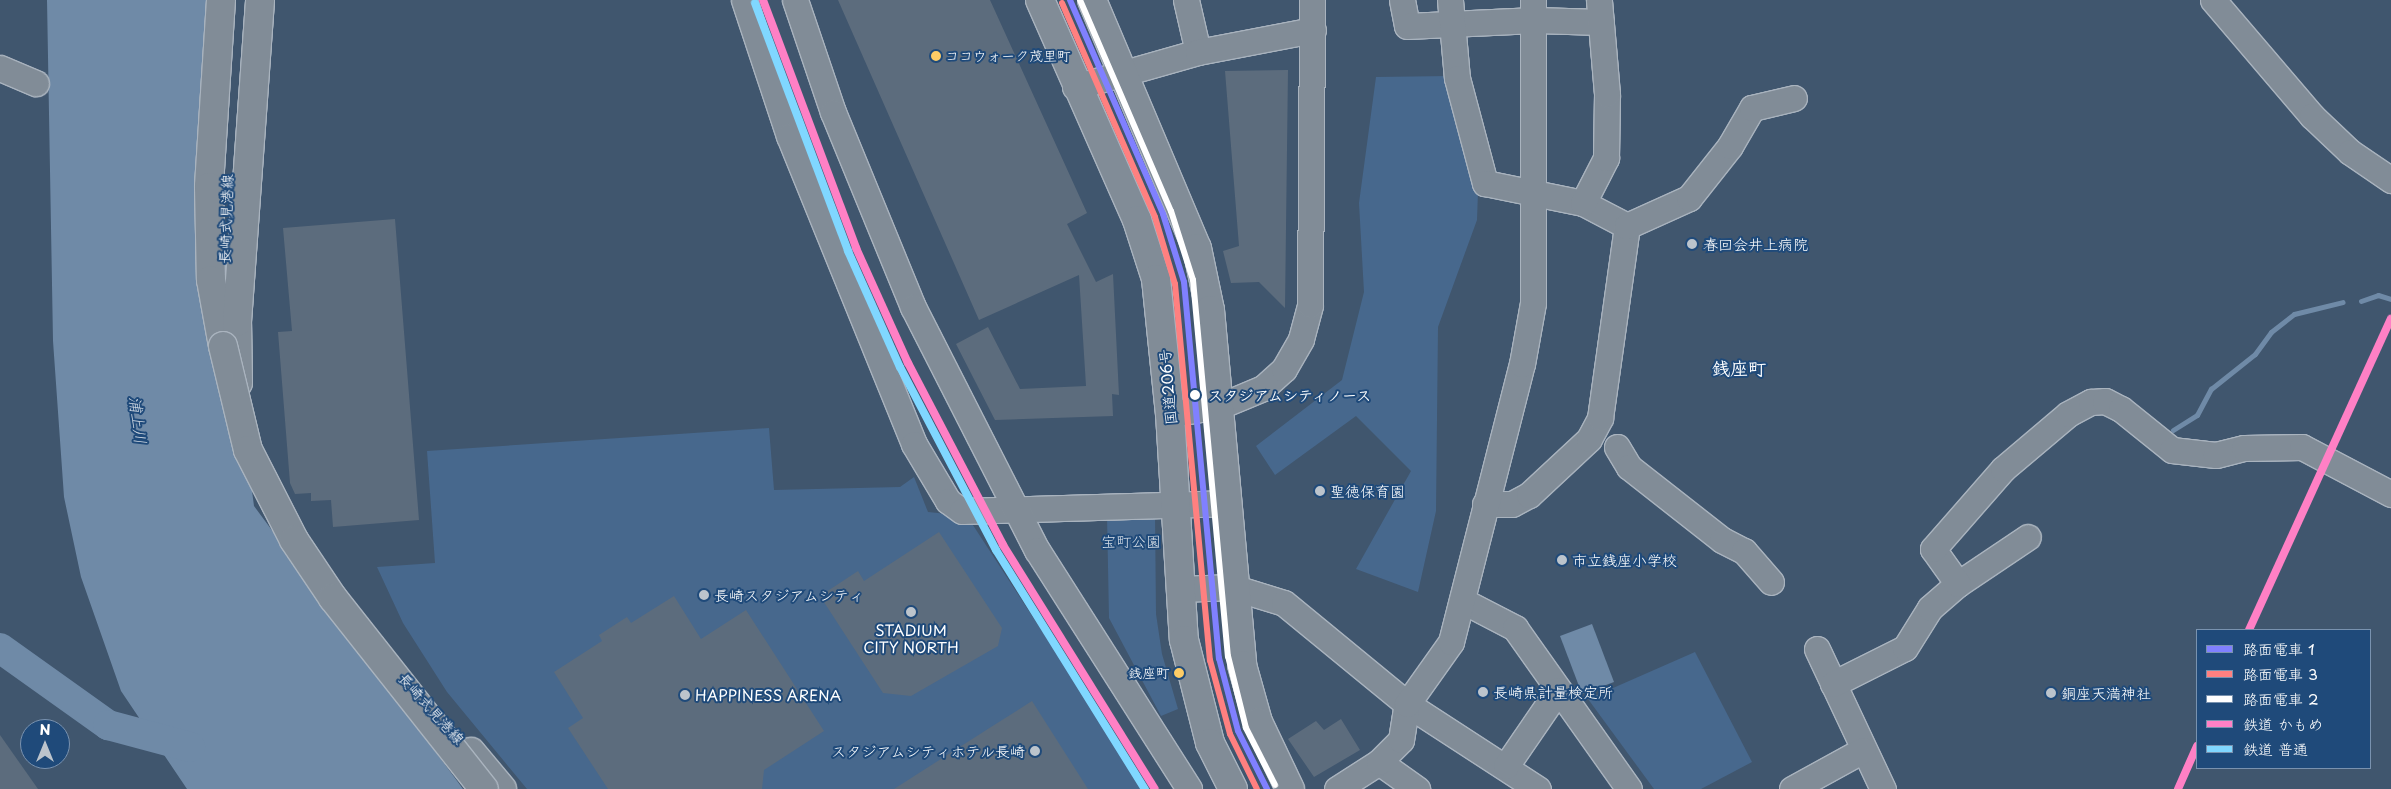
<!DOCTYPE html>
<meta charset="utf-8">
<style>
body{margin:0}
#map{position:relative;width:2391px;height:789px;overflow:hidden;background:#40566e;font-family:"Playpen Sans","Klee One",sans-serif}
div>[style]{position:absolute}
.green>*{inset:0;background:#47688d}
.water>*{inset:0;background:#6f8aa7}
.stream>*{height:5px;margin:-2.5px;padding:0 2.5px;transform-origin:2.5px;border-radius:2.5px;background:#6f8aa7}
.river>*{height:30px;margin:-15px;padding:0 15px;transform-origin:15px;border-radius:15px;background:#6f8aa7}
.building>*{inset:0;background:#5c6c7d}
.roads{filter:drop-shadow(1px 0 #a9b3be) drop-shadow(-1px 0 #a9b3be) drop-shadow(0 1px #a9b3be) drop-shadow(0 -1px #a9b3be)}
.minor>*{height:25px;margin:-12.5px;padding:0 12.5px;transform-origin:12.5px;border-radius:12.5px;background:#818c97}
.major>*{height:28px;margin:-14px;padding:0 14px;transform-origin:14px;border-radius:14px;background:#818c97}
.highway>*{height:28px;margin:-14px;padding:0 14px;transform-origin:14px;border-radius:14px;background:#818c97}
.bridges{filter:drop-shadow(1px 0 #a9b3be) drop-shadow(-1px 0 #a9b3be) drop-shadow(0 1px #a9b3be) drop-shadow(0 -1px #a9b3be)}
.major-bridge>*{height:28px;margin:-14px;padding:0 14px;transform-origin:14px;border-radius:14px;background:#818c97}
.rail-1>*{height:8px;margin:-4px;padding:0 4px;transform-origin:4px;border-radius:4px;background:#ff80c5}
.rail-2>*{height:8px;margin:-4px;padding:0 4px;transform-origin:4px;border-radius:4px;background:#80d7ff}
.tram-1>*{height:6px;margin:-3px;padding:0 3px;transform-origin:3px;border-radius:3px;background:#8080ff}
.tram-2>*{height:6px;margin:-3px;padding:0 3px;transform-origin:3px;border-radius:3px;background:#ff8080}
.tram-3>*{height:6px;margin:-3px;padding:0 3px;transform-origin:3px;border-radius:3px;background:#fff}
.dots>*{width:14px;height:14px;translate:-50% -50%;box-sizing:border-box;border:2px solid #1f4a7a;border-radius:50%}
span{translate:-50% -50%;white-space:nowrap;text-align:center;line-height:1.15;-webkit-text-stroke:4px #1f4a7a;paint-order:stroke}
.bus-label{font-size:14px;color:#fff}
.left{translate:0 -50%;text-align:left}
.right{translate:-100% -50%;text-align:right}
.street-label{font-size:15px;color:#fff}
.poi-label{font-size:15px;color:#fff}
.stop-label{font-size:15px;color:#fff;font-weight:700}
.park-label{font-size:15px;color:#dae1e9}
.water-label{font-size:16px;color:#d5dde6;font-style:italic}
.quarter-label{font-size:18px;color:#fff;font-weight:700}
.legend{position:absolute;left:2196px;top:629px;width:175px;height:140px;box-sizing:border-box;background:#1f4a7a;border:1px solid #7992af;margin:0;padding:6px 9px;list-style:none;font-size:15px;color:#fff}
.legend li{display:flex;align-items:center;gap:10px;height:25px}
.legend b{width:25px;border:1px solid #7992af}
.north{position:absolute;left:20px;top:719px;width:50px;height:50px;box-sizing:border-box;background:#1f4a7a;border:1px solid #7992af;border-radius:50%;rotate:0deg;font-size:14px;font-weight:700;line-height:20px;text-align:center;color:#fff}
.north::after{content:'';display:block;margin:auto;width:18px;height:22px;background:#bcc4cc;clip-path:polygon(50% 0,100% 100%,50% 72%,0 100%)}
</style>
<div id="map">
<div class="green">
<i style="clip-path:polygon(1450px 76px,1478px 192px,1477px 220px,1438px 327px,1436px 511px,1418px 592px,1356px 569px,1411px 471px,1356px 416px,1275px 475px,1256px 446px,1342px 380px,1364px 292px,1359px 203px,1376px 77px)"></i>
<i style="clip-path:polygon(769px 428px,774px 490px,900px 487px,914px 477px,928px 512px,967px 516px,1145px 789px,527px 789px,447px 692px,403px 623px,377px 567px,435px 563px,427px 451px)"></i>
<i style="clip-path:polygon(1155px 514px,1156px 614px,1162px 654px,1178px 709px,1161px 716px,1109px 618px,1107px 515px)"></i>
<i style="clip-path:polygon(1695px 652px,1752px 762px,1701px 789px,1654px 789px,1588px 699px)"></i>
</div>
<div class="water">
<i style="clip-path:polygon(47px 0,221px 0,218px 231px,254px 506px,463px 789px,187px 789px,121px 691px,81px 577px,64px 497px,53px 341px)"></i>
<i style="clip-path:polygon(1592px 624px,1614px 682px,1582px 694px,1560px 636px)"></i>
</div>
<div class="stream">
<i style="left:2361px;top:301px;width:18px;rotate:-19deg"></i>
<i style="left:2378px;top:295px;width:14px;rotate:17deg"></i>
<i style="left:2173px;top:430px;width:28px;rotate:-32deg"></i>
<i style="left:2197px;top:415px;width:30px;rotate:-62deg"></i>
<i style="left:2211px;top:389px;width:56px;rotate:-38.5deg"></i>
<i style="left:2255px;top:354px;width:27px;rotate:-54deg"></i>
<i style="left:2271px;top:332px;width:29px;rotate:-38deg"></i>
<i style="left:2294px;top:314px;width:50px;rotate:-13.8deg"></i>
</div>
<div class="river">
<i style="left:0;top:648px;width:133px;rotate:35.5deg"></i>
<i style="left:108px;top:725px;width:85px;rotate:15deg"></i>
</div>
<div class="building">
<i style="clip-path:polygon(838px 0,990px 0,1087px 213px,1067px 224px,1096px 282px,1113px 274px,1119px 395px,1112px 394px,1113px 416px,995px 420px,956px 344px,988px 327px,1020px 389px,1086px 386px,1079px 275px,979px 320px)"></i>
<i style="clip-path:polygon(1288px 70px,1285px 308px,1259px 282px,1231px 283px,1223px 251px,1239px 246px,1225px 71px)"></i>
<i style="clip-path:polygon(395px 219px,419px 520px,333px 527px,331px 500px,311px 501px,311px 493px,295px 494px,290px 483px,278px 332px,292px 331px,283px 228px)"></i>
<i style="clip-path:polygon(939px 532px,1002px 628px,998px 646px,911px 696px,883px 693px,820px 596px,858px 571px,864px 581px)"></i>
<i style="clip-path:polygon(674px 596px,701px 639px,746px 610px,824px 731px,764px 770px,762px 789px,608px 789px,568px 728px,583px 718px,554px 672px,602px 641px,599px 635px,627px 617px,631px 623px)"></i>
<i style="clip-path:polygon(1032px 701px,1088px 789px,894px 789px,991px 727px)"></i>
<i style="clip-path:polygon(1341px 719px,1360px 750px,1314px 777px,1288px 739px,1316px 721px,1324px 730px)"></i>
<i style="clip-path:polygon(0 735px,38px 789px,0 789px)"></i>
</div>
<div class="roads">
<div class="minor">
<i style="left:744px;top:0;width:143px;rotate:71.7deg"></i>
<i style="left:789px;top:136px;width:332px;rotate:67.9deg"></i>
<i style="left:914px;top:444px;width:66px;rotate:59.2deg"></i>
<i style="left:948px;top:501px;width:17px;rotate:36deg"></i>
<i style="left:962px;top:511px;width:262px;rotate:-1.7deg"></i>
<i style="left:795px;top:0;width:118px;rotate:71.3deg"></i>
<i style="left:833px;top:112px;width:211px;rotate:67.7deg"></i>
<i style="left:913px;top:307px;width:273px;rotate:63deg"></i>
<i style="left:1037px;top:550px;width:283px;rotate:57.5deg"></i>
<i style="left:1186px;top:0;width:53px;rotate:77deg"></i>
<i style="left:1402px;top:0;width:26px;rotate:79deg"></i>
<i style="left:1407px;top:26px;width:128px;rotate:-2.7deg"></i>
<i style="left:1535px;top:20px;width:66px;rotate:1.7deg"></i>
<i style="left:1450px;top:0;width:78px;rotate:84.9deg"></i>
<i style="left:1457px;top:78px;width:109px;rotate:75.1deg"></i>
<i style="left:1485px;top:183px;width:100px;rotate:11.5deg"></i>
<i style="left:1583px;top:203px;width:50px;rotate:27.6deg"></i>
<i style="left:2213px;top:0;width:153px;rotate:49.5deg"></i>
<i style="left:2312px;top:116px;width:52px;rotate:43.5deg"></i>
<i style="left:2350px;top:152px;width:50px;rotate:34.3deg"></i>
<i style="left:0;top:68px;width:39px;rotate:23deg"></i>
<i style="left:1075px;top:87px;width:128px;rotate:-15.9deg"></i>
<i style="left:1198px;top:52px;width:117px;rotate:-10.8deg"></i>
<i style="left:1583px;top:203px;width:51px;rotate:-62.9deg"></i>
<i style="left:1606px;top:158px;width:64px;rotate:-89.1deg"></i>
<i style="left:1607px;top:94px;width:94px;rotate:-94.9deg"></i>
<i style="left:1170px;top:414px;width:51px;rotate:-9.1deg"></i>
<i style="left:1220px;top:406px;width:47px;rotate:-22.7deg"></i>
<i style="left:1263px;top:388px;width:28px;rotate:-42deg"></i>
<i style="left:1284px;top:369px;width:34px;rotate:-60deg"></i>
<i style="left:1301px;top:339px;width:35px;rotate:-75deg"></i>
<i style="left:1310px;top:305px;width:305px;rotate:-89.6deg"></i>
<i style="left:1617px;top:447px;width:23px;rotate:59deg"></i>
<i style="left:1629px;top:467px;width:118px;rotate:38.1deg"></i>
<i style="left:1722px;top:540px;width:25px;rotate:27deg"></i>
<i style="left:1744px;top:551px;width:41px;rotate:48.9deg"></i>
<i style="left:1485px;top:504px;width:27px"></i>
<i style="left:1512px;top:504px;width:19px;rotate:-28deg"></i>
<i style="left:1529px;top:495px;width:82px;rotate:-43deg"></i>
<i style="left:1589px;top:439px;width:24px;rotate:-62deg"></i>
<i style="left:1600px;top:418px;width:194px;rotate:-82deg"></i>
<i style="left:1627px;top:226px;width:68px;rotate:-24.3deg"></i>
<i style="left:1689px;top:198px;width:66px;rotate:-51.7deg"></i>
<i style="left:1730px;top:146px;width:44px;rotate:-59.9deg"></i>
<i style="left:1752px;top:108px;width:43px;rotate:-13.4deg"></i>
<i style="left:1958px;top:584px;width:84px;rotate:-33.9deg"></i>
<i style="left:1180px;top:589px;width:52px;rotate:-2.2deg"></i>
<i style="left:1232px;top:587px;width:54px;rotate:17.1deg"></i>
<i style="left:1284px;top:603px;width:159px;rotate:39.4deg"></i>
<i style="left:1407px;top:704px;width:156px;rotate:33deg"></i>
<i style="left:1463px;top:601px;width:59px;rotate:27.4deg"></i>
<i style="left:1515px;top:628px;width:197px;rotate:54.7deg"></i>
<i style="left:1817px;top:649px;width:155px;rotate:64.8deg"></i>
<i style="left:1833px;top:684px;width:80px;rotate:-26.6deg"></i>
<i style="left:1905px;top:648px;width:47px;rotate:-58deg"></i>
<i style="left:1930px;top:608px;width:37px;rotate:-41deg"></i>
<i style="left:1958px;top:584px;width:43px;rotate:-125.5deg"></i>
<i style="left:1933px;top:549px;width:106px;rotate:-48.8deg"></i>
<i style="left:2003px;top:469px;width:85px;rotate:-40.2deg"></i>
<i style="left:2068px;top:414px;width:26px;rotate:-28deg"></i>
<i style="left:2091px;top:402px;width:14px;rotate:-4deg"></i>
<i style="left:2105px;top:401px;width:18px;rotate:27deg"></i>
<i style="left:2121px;top:409px;width:65px;rotate:38.8deg"></i>
<i style="left:2172px;top:450px;width:44px;rotate:6.5deg"></i>
<i style="left:2216px;top:455px;width:29px;rotate:-14deg"></i>
<i style="left:2244px;top:448px;width:58px;rotate:-1deg"></i>
<i style="left:2302px;top:447px;width:101px;rotate:27.8deg"></i>
<i style="left:1379px;top:762px;width:47px;rotate:35.4deg"></i>
<i style="left:1506px;top:766px;width:92px;rotate:-55.6deg"></i>
<i style="left:1337px;top:789px;width:50px;rotate:-32.7deg"></i>
<i style="left:1379px;top:762px;width:31px;rotate:-45deg"></i>
<i style="left:1401px;top:740px;width:36px;rotate:-81deg"></i>
<i style="left:1407px;top:704px;width:76px;rotate:-54.6deg"></i>
<i style="left:1451px;top:642px;width:287px;rotate:-75.7deg"></i>
<i style="left:1522px;top:364px;width:62px;rotate:-79.8deg"></i>
<i style="left:1533px;top:303px;width:303px;rotate:-90deg"></i>
<i style="left:1792px;top:789px;width:81px;rotate:-28.8deg"></i>
</div>
<div class="major">
<i style="left:221px;top:0;width:187px;rotate:93.7deg"></i>
<i style="left:209px;top:187px;width:93px;rotate:88.8deg"></i>
<i style="left:211px;top:280px;width:67px;rotate:79.7deg"></i>
<i style="left:238px;top:383px;width:61px;rotate:-90.9deg"></i>
<i style="left:237px;top:322px;width:323px;rotate:-85.9deg"></i>
<i style="left:471px;top:752px;width:48px;rotate:50deg"></i>
</div>
<div class="highway">
<i style="left:1040px;top:0;width:240px;rotate:66.2deg"></i>
<i style="left:1137px;top:220px;width:62px;rotate:72.1deg"></i>
<i style="left:1156px;top:279px;width:136px;rotate:84.1deg"></i>
<i style="left:1170px;top:414px;width:226px;rotate:86.5deg"></i>
<i style="left:1184px;top:640px;width:106px;rotate:75.8deg"></i>
<i style="left:1210px;top:743px;width:51px;rotate:63.4deg"></i>
<i style="left:1092px;top:0;width:269px;rotate:67.1deg"></i>
<i style="left:1197px;top:248px;width:63px;rotate:78.2deg"></i>
<i style="left:1210px;top:310px;width:356px;rotate:84.8deg"></i>
<i style="left:1242px;top:665px;width:59px;rotate:74.3deg"></i>
<i style="left:1258px;top:722px;width:74px;rotate:64.5deg"></i>
</div>
</div>
<div class="bridges">
<div class="major-bridge">
<i style="left:223px;top:346px;width:107px;rotate:76.5deg"></i>
<i style="left:248px;top:450px;width:101px;rotate:62.9deg"></i>
<i style="left:294px;top:540px;width:70px;rotate:56.1deg"></i>
<i style="left:333px;top:598px;width:243px;rotate:51.7deg"></i>
</div>
</div>
<div class="rail-1">
<i style="left:763px;top:0;width:265px;rotate:69.4deg"></i>
<i style="left:856px;top:248px;width:126px;rotate:65.7deg"></i>
<i style="left:908px;top:363px;width:205px;rotate:62.4deg"></i>
<i style="left:1003px;top:545px;width:287px;rotate:58.1deg"></i>
<i style="left:2249px;top:630px;width:342px;rotate:-65.5deg"></i>
<i style="left:2178px;top:789px;width:47px;rotate:-66.2deg"></i>
</div>
<div class="rail-2">
<i style="left:755px;top:3px;width:265px;rotate:69.4deg"></i>
<i style="left:848px;top:251px;width:127px;rotate:65.9deg"></i>
<i style="left:900px;top:367px;width:207px;rotate:62.3deg"></i>
<i style="left:996px;top:550px;width:282px;rotate:58.1deg"></i>
</div>
<div class="tram-1">
<i style="left:1070px;top:0;width:233px;rotate:66.5deg"></i>
<i style="left:1163px;top:214px;width:71px;rotate:72.8deg"></i>
<i style="left:1184px;top:282px;width:378px;rotate:84.7deg"></i>
<i style="left:1219px;top:658px;width:75px;rotate:75.4deg"></i>
<i style="left:1238px;top:731px;width:65px;rotate:63.4deg"></i>
</div>
<div class="tram-2">
<i style="left:1062px;top:3px;width:233px;rotate:66.5deg"></i>
<i style="left:1155px;top:217px;width:70px;rotate:73.4deg"></i>
<i style="left:1175px;top:284px;width:378px;rotate:84.7deg"></i>
<i style="left:1210px;top:660px;width:77px;rotate:74.9deg"></i>
<i style="left:1230px;top:734px;width:61px;rotate:63.9deg"></i>
</div>
<div class="tram-3">
<i style="left:1080px;top:0;width:230px;rotate:66.7deg"></i>
<i style="left:1171px;top:211px;width:72px;rotate:72.3deg"></i>
<i style="left:1193px;top:280px;width:378px;rotate:84.7deg"></i>
<i style="left:1228px;top:656px;width:74px;rotate:76deg"></i>
<i style="left:1246px;top:728px;width:64px;rotate:63deg"></i>
</div>
<div class="dots">
<i style="left:936px;top:56px;background:#fdcc66"></i>
<i style="left:1692px;top:244px;background:#bcc4cc"></i>
<i style="left:1195px;top:395px;background:#fff"></i>
<i style="left:1320px;top:491px;background:#bcc4cc"></i>
<i style="left:1562px;top:560px;background:#bcc4cc"></i>
<i style="left:704px;top:595px;background:#bcc4cc"></i>
<i style="left:911px;top:612px;background:#bcc4cc"></i>
<i style="left:1179px;top:673px;background:#fdcc66"></i>
<i style="left:1483px;top:692px;background:#bcc4cc"></i>
<i style="left:2051px;top:693px;background:#bcc4cc"></i>
<i style="left:685px;top:695px;background:#bcc4cc"></i>
<i style="left:1035px;top:751px;background:#bcc4cc"></i>
</div>
<div class="bus-label">
<span class="left" style="left:945px;top:56px">ココウォーク茂里町</span>
<span class="right" style="left:1170px;top:673px">銭座町</span>
</div>
<div class="street-label">
<span style="left:225px;top:219px;rotate:-88deg">長崎式見港線</span>
<span style="left:1167px;top:387px;rotate:-95deg">国道206号</span>
<span style="left:432px;top:708px;rotate:48deg">長崎式見港線</span>
</div>
<div class="poi-label">
<span class="left" style="left:1703px;top:244px">春回会井上病院</span>
<span class="left" style="left:1330px;top:491px">聖徳保育園</span>
<span class="left" style="left:1572px;top:560px">市立銭座小学校</span>
<span class="left" style="left:714px;top:595px">長崎スタジアムシティ</span>
<span style="left:911px;top:638px">STADIUM<br>CITY NORTH</span>
<span class="left" style="left:1493px;top:692px">長崎県計量検定所</span>
<span class="left" style="left:2061px;top:693px">銅座天満神社</span>
<span class="left" style="left:695px;top:695px">HAPPINESS ARENA</span>
<span class="right" style="left:1025px;top:751px">スタジアムシティホテル長崎</span>
</div>
<div class="stop-label">
<span class="left" style="left:1208px;top:395px">スタジアムシティノース</span>
</div>
<div class="park-label">
<span style="left:1131px;top:541px">宝町公園</span>
</div>
<div class="water-label">
<span style="left:139px;top:420px;rotate:83deg">浦上川</span>
</div>
<div class="quarter-label">
<span style="left:1739px;top:368px">銭座町</span>
</div>
<ul class="legend">
<li><b style="height:6px;background:#8080ff"></b>路面電車 1</li>
<li><b style="height:6px;background:#ff8080"></b>路面電車 3</li>
<li><b style="height:6px;background:#fff"></b>路面電車 2</li>
<li><b style="height:6px;background:#ff80c5"></b>鉄道 かもめ</li>
<li><b style="height:6px;background:#80d7ff"></b>鉄道 普通</li>
</ul>
<div class="north">N</div>
</div>
